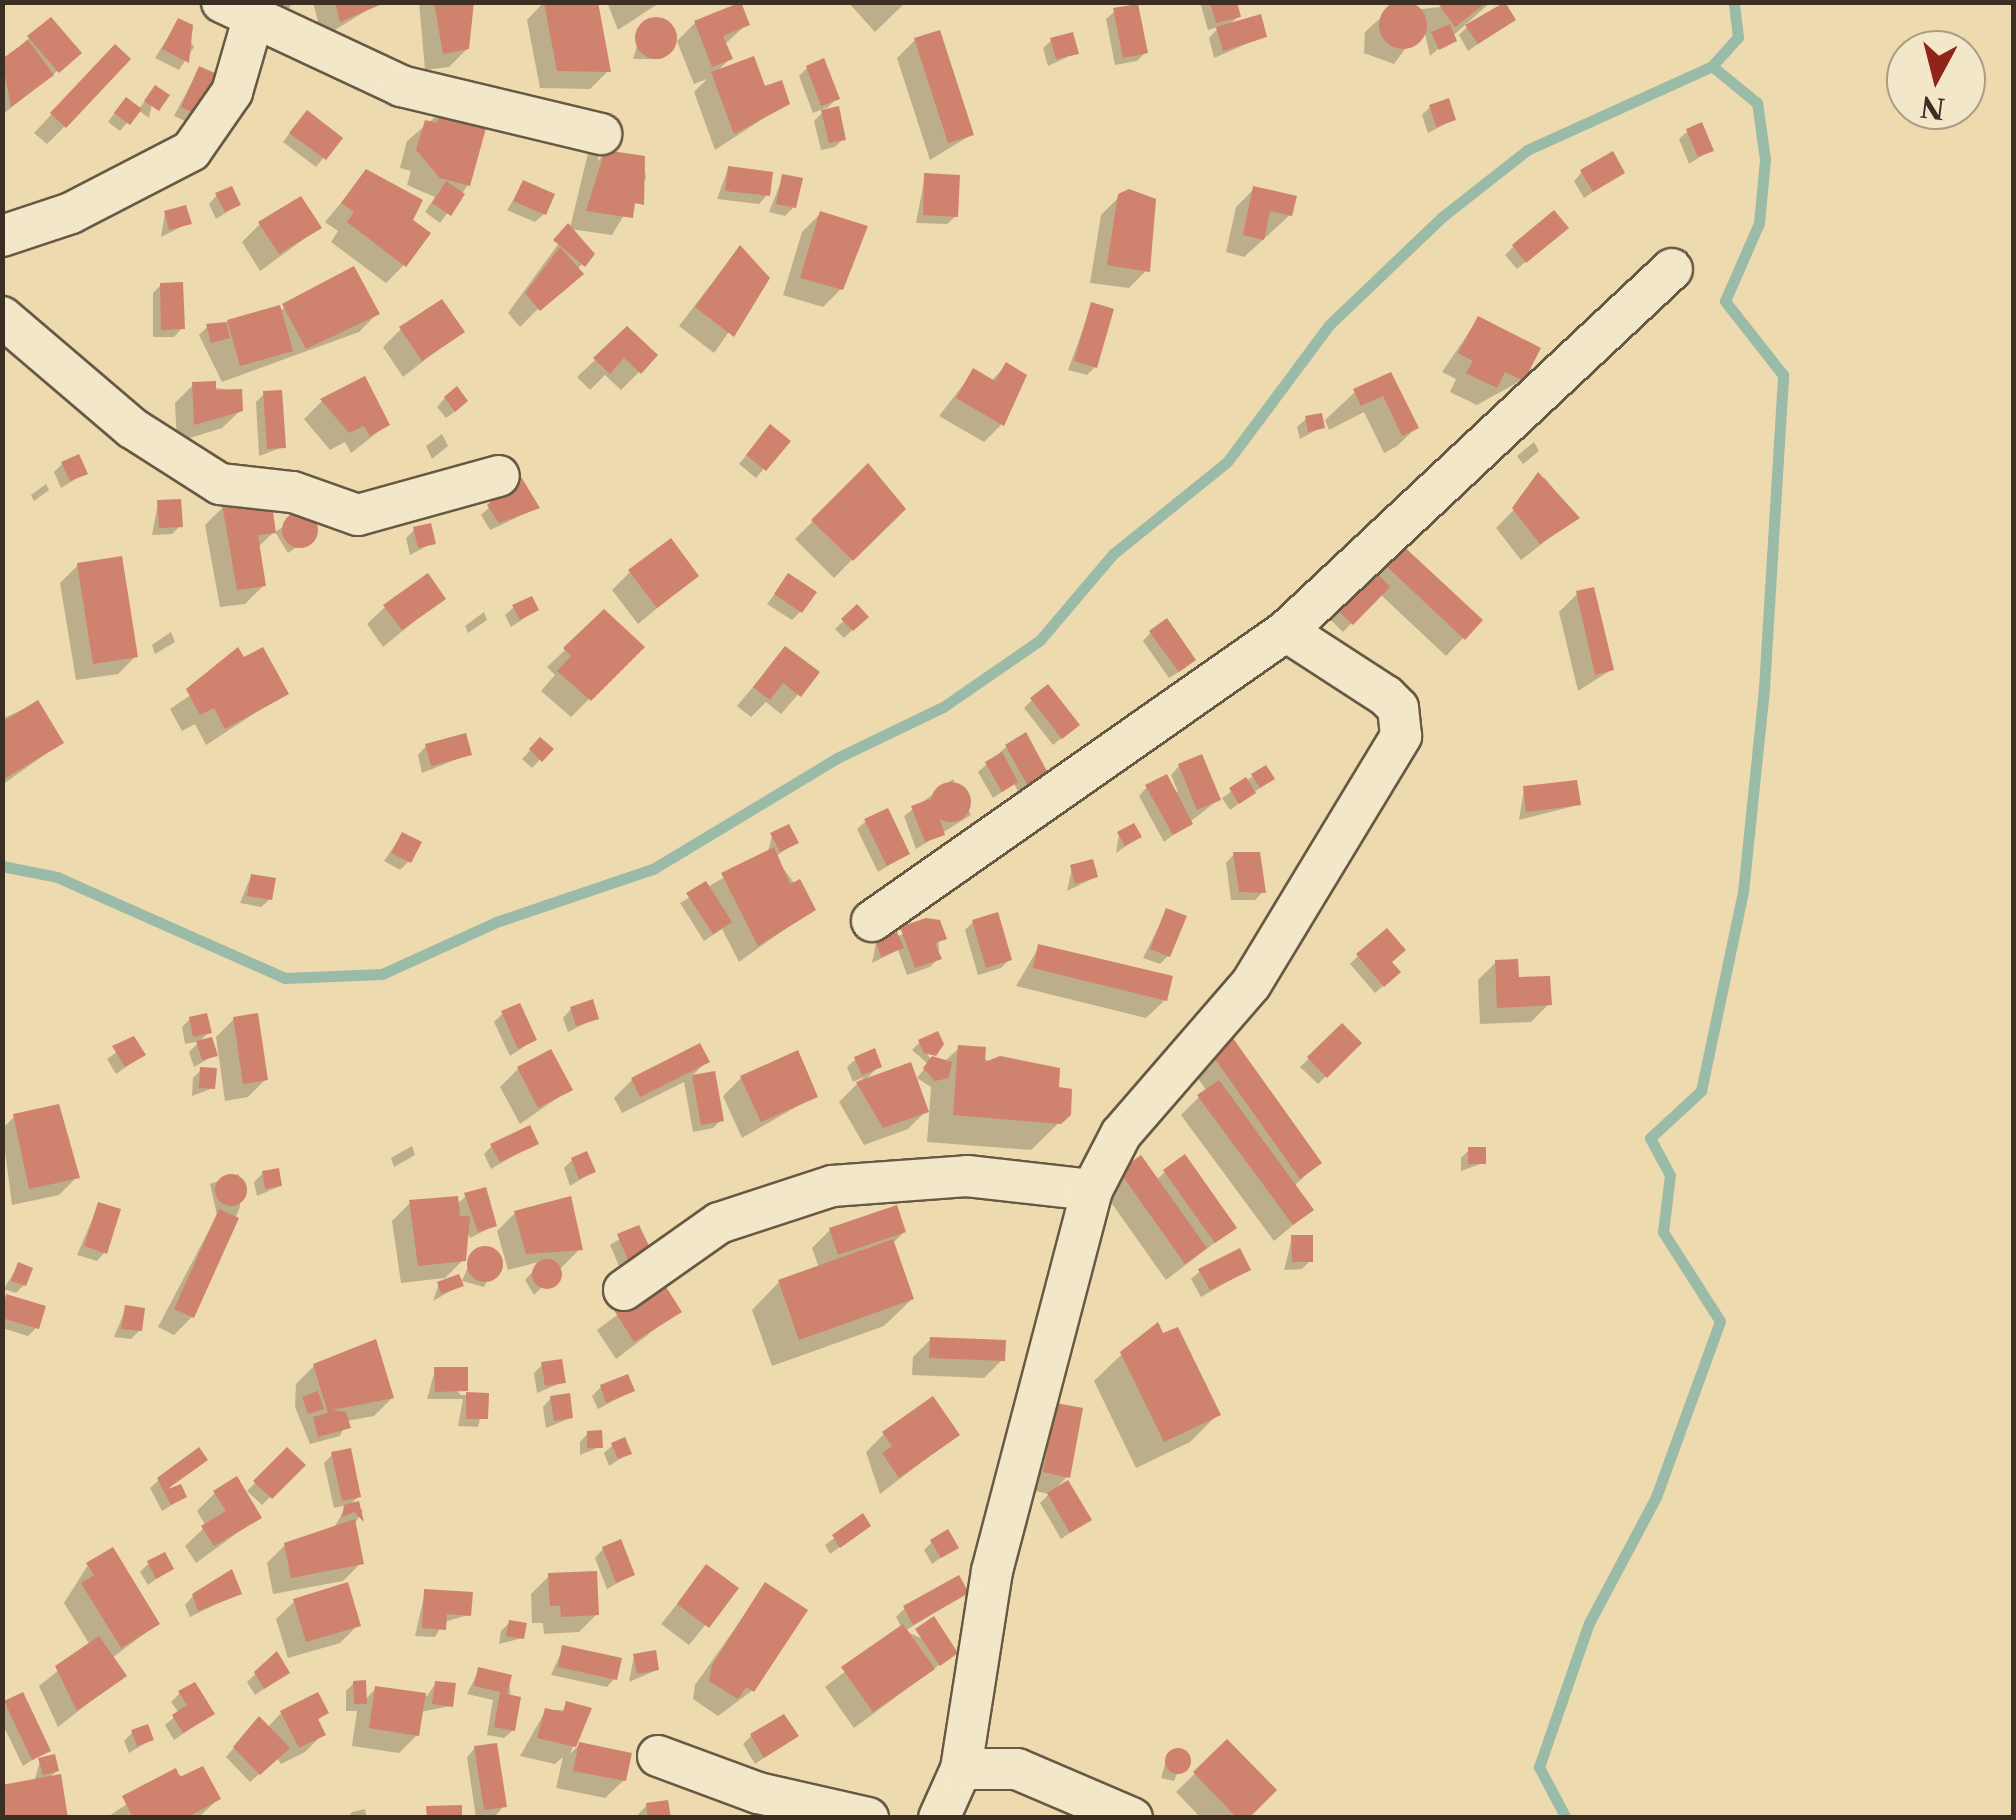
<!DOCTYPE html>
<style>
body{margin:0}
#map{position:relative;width:2016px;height:1820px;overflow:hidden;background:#eddaae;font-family:"Libre Caslon Text",serif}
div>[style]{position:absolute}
.shadow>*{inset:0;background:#0003}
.stream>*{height:11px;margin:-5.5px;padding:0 5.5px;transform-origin:5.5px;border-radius:5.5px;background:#9abba8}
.building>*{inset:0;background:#cf826e}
.round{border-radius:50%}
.roads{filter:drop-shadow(2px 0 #685945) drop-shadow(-2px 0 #685945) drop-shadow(0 2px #685945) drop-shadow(0 -2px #685945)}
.minor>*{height:40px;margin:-20px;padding:0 20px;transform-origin:20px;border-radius:20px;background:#f3e7ca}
span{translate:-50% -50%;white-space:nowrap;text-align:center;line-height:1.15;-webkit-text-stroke:8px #f3e7ca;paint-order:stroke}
.frame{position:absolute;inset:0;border:5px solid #3c2e22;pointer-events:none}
.north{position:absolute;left:1886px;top:30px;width:100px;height:100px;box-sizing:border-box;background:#f3e7ca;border:2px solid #aa9d87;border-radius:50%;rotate:187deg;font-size:28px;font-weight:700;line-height:40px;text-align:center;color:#3c2e22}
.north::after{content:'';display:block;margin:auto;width:35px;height:45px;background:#8f2418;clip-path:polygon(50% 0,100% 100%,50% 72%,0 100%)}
</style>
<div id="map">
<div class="shadow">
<i style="clip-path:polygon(244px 2px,293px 2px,282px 19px)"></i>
<i style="clip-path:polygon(313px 2px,380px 2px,322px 38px)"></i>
<i style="clip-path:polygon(419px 2px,471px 2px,467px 49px,449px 67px,425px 70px)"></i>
<i style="clip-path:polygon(544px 2px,608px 71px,590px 89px,540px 88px,527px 20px)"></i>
<i style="clip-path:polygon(607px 2px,655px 2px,656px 5px,618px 30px)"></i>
<i style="clip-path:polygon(848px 2px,906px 2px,875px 32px)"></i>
<i style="clip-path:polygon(1200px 2px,1235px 2px,1239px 16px,1228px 26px,1265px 36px,1214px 58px,1209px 38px,1219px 27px,1208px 30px)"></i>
<i style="clip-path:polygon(1398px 2px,1412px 10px,1491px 2px,1430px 56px,1423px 25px,1394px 64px,1364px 53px,1365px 32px)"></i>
<i style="clip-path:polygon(1115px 11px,1145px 53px,1137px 61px,1115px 65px,1106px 19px)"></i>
<i style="clip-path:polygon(1512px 20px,1468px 51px,1459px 35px,1467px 27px)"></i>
<i style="clip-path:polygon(178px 21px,194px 47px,179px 70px,155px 58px)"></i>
<i style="clip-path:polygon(695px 23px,747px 24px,724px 45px,730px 59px,716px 72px,787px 103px,715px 150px,694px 92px,707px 79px,694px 84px,677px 41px)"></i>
<i style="clip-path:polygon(644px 24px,671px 28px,661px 59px,633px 59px)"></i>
<i style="clip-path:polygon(29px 38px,70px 61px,2px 115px,2px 62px)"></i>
<i style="clip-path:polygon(915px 40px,971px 135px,930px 160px,897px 58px)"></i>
<i style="clip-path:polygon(1052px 40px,1076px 53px,1048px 66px,1043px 48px)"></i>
<i style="clip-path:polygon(97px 66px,65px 126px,47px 144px,34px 133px)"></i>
<i style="clip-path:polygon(807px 68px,837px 98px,823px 112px,843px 139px,835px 147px,821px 150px,814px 121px,828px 107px,813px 113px,799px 76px)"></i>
<i style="clip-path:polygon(199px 69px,195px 125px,174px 116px)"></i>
<i style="clip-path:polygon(155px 88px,149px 118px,138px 110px,120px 131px,108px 122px,118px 108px,138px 110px)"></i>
<i style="clip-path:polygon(1430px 107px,1453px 120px,1428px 133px,1422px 115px)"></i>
<i style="clip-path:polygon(442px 111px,468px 185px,440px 223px,425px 212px,435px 197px,407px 185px,411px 171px,400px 168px,407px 141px)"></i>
<i style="clip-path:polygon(299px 121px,340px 138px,316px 167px,283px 142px)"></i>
<i style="clip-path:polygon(1688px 131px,1711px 150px,1689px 164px,1679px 139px)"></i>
<i style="clip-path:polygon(589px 149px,598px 149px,598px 161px,606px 152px,643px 158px,646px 178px,612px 235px,570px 229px,592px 254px,520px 327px,508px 313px,570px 228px)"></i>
<i style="clip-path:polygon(728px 169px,767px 195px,759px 204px,717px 199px)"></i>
<i style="clip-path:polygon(367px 172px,410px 221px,404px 265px,386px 283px,331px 242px,338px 231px,325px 222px)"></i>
<i style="clip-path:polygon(1582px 172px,1622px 172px,1584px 198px,1574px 181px)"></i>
<i style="clip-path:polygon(925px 176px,956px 216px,947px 224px,916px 223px)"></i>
<i style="clip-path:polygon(783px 177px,794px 207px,785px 216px,769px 212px)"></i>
<i style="clip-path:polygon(524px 183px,544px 214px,535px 222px,507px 210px)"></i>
<i style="clip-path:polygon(1254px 189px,1290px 215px,1244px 257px,1226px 252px,1236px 207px)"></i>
<i style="clip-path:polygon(217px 195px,238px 205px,216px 219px,209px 204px)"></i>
<i style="clip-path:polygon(1119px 197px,1147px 270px,1129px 288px,1090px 283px,1101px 215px)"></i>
<i style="clip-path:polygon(165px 213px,189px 223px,161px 237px)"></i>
<i style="clip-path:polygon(820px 214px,841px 289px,823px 307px,783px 295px,802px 232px)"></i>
<i style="clip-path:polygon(260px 224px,319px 228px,260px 271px,242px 242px)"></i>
<i style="clip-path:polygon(1557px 236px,1517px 269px,1505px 255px,1513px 247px)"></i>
<i style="clip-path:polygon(739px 248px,767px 278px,714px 353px,679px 326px)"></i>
<i style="clip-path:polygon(353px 269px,377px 314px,359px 332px,222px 382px,199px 335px,208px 326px,279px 311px)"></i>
<i style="clip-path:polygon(161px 285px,182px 328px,174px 337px,153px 337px,153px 293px)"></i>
<i style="clip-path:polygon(1092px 305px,1095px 367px,1087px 375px,1068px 370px)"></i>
<i style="clip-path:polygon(1478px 319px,1522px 380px,1477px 405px,1450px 392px,1456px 379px,1442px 372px)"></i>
<i style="clip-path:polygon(401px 329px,462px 331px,403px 377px,383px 347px)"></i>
<i style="clip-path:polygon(627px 330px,655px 356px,621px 390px,605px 375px,590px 390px,577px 377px)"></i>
<i style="clip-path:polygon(1007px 365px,1002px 424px,984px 442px,939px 416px,974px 371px,991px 381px)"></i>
<i style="clip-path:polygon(1390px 375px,1416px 428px,1397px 446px,1384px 453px,1364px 412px,1329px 430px,1325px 420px,1355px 392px)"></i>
<i style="clip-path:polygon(193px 385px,240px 391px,241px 410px,222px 428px,177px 442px,175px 403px)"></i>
<i style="clip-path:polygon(264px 394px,283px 447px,259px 456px,256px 402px)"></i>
<i style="clip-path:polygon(445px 398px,457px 410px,446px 418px,437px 407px)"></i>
<i style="clip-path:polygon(322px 401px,387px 425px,351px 453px,345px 442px,330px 450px,304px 419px)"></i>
<i style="clip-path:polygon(1306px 419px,1322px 427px,1300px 439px,1297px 427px)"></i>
<i style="clip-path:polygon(442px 434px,448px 446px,432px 459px,426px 446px)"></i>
<i style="clip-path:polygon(762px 436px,787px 441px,756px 478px,739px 464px)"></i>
<i style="clip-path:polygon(1534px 442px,1539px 451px,1523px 464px,1517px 456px)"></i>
<i style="clip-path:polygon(62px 464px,85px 473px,61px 488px,54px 472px)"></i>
<i style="clip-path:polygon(867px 467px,902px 509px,834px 578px,795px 539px)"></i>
<i style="clip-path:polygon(1545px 478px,1576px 517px,1521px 560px,1496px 528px)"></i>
<i style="clip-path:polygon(520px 479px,537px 508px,490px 530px,481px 515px)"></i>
<i style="clip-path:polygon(46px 484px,49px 490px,34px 501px,31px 495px)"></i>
<i style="clip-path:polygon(158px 503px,180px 526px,172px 534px,152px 535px)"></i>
<i style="clip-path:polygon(223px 507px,274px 532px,257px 548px,263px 586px,245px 604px,220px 607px,205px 525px)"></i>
<i style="clip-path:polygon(306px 512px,316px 534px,288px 553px,275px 532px)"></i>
<i style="clip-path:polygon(415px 529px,433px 543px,410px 555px,406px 538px)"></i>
<i style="clip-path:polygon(1399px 546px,1480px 620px,1446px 656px,1380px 594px,1343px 632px,1330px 619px)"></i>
<i style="clip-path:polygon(78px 565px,136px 656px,118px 674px,76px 680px,60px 583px)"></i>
<i style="clip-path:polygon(630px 572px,696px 576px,638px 624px,612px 590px)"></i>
<i style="clip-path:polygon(789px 576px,800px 612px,792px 620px,767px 604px)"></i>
<i style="clip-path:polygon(1577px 594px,1611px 670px,1578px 691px,1559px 612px)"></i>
<i style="clip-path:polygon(443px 598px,383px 647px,367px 624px,385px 607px)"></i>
<i style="clip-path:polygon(514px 607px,536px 610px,511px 627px,505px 615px)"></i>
<i style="clip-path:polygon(857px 608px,866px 617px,844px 638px,835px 629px)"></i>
<i style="clip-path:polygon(484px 612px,487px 620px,468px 633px,465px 626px)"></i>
<i style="clip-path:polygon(604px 613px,641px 647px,571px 717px,541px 691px,555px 675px,547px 667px)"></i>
<i style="clip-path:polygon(171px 632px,175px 642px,155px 654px,152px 645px)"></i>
<i style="clip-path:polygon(1151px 632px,1185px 668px,1169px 678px,1143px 641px)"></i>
<i style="clip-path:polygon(785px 649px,817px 673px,781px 714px,766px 702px,751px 717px,737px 706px)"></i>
<i style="clip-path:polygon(243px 660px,286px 693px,206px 745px,195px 724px,182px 731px,170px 709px)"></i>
<i style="clip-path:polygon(1032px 700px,1068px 733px,1053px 745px,1024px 708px)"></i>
<i style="clip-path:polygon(37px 703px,61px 743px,2px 785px,2px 719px)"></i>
<i style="clip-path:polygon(540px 740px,550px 749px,532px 768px,522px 759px)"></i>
<i style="clip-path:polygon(426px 746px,470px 754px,422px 773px,418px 755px)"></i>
<i style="clip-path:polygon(1006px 747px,1038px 783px,1019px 793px,1014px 784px,993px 798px,978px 772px)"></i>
<i style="clip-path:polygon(1179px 766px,1218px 800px,1164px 842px,1139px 796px,1147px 787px,1178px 792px,1171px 775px)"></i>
<i style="clip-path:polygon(1253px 776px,1272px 779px,1230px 810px,1222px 798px)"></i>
<i style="clip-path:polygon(953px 779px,971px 815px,916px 849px,904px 816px)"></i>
<i style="clip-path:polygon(1524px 788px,1578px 805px,1519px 820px)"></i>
<i style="clip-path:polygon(866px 821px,907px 854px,878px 872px,857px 829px)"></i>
<i style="clip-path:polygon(1119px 834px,1139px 837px,1116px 853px)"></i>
<i style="clip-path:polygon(402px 835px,409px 861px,400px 870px,384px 861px)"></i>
<i style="clip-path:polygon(772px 835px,796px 842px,775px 857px,813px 909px,739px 962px,722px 929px,704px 941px,680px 903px,768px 852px)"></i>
<i style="clip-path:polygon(1234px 854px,1263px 892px,1255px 900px,1231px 900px,1226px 863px)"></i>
<i style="clip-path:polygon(1072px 868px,1096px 877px,1067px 891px)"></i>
<i style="clip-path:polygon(251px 876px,270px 899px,261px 907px,240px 903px)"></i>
<i style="clip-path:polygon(1167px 910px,1168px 956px,1160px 964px,1143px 958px)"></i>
<i style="clip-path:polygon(973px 922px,1009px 960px,1001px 968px,978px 975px,965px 930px)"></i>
<i style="clip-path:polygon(938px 923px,939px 958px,930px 967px,907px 975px,898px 950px,872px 963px,876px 943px)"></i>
<i style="clip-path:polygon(1039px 947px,1165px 1000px,1146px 1018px,1016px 986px)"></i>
<i style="clip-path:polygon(1358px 956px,1390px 962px,1390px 980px,1375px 993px,1350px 964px)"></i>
<i style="clip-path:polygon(1496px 962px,1549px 1004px,1531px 1022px,1480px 1024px,1478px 980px)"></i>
<i style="clip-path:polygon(571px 1009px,596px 1018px,568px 1032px,563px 1018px)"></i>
<i style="clip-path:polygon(502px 1014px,534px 1040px,510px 1056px,494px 1022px)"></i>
<i style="clip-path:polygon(190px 1019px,209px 1032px,198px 1043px,215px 1055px,194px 1067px,189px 1052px,200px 1041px,185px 1044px,182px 1027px)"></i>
<i style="clip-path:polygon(234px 1019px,266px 1079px,248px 1097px,225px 1101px,216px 1037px)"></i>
<i style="clip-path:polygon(1342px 1026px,1359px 1043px,1318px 1084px,1300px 1067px)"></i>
<i style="clip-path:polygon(133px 1040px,143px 1055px,116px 1074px,107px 1059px)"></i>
<i style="clip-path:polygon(920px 1042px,930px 1058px,944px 1062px,959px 1048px,1056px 1090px,1068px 1114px,1031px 1150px,927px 1142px,931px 1087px,917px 1078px,928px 1064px,912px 1050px)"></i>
<i style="clip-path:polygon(1210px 1051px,1319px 1163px,1294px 1186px,1311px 1210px,1274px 1241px,1181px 1115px,1206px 1090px,1192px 1069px)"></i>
<i style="clip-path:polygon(856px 1059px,879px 1066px,864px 1081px,926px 1111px,908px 1129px,864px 1145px,839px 1102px,864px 1077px,853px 1082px,847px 1067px)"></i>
<i style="clip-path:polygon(707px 1061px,691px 1077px,713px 1073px,721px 1120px,713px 1128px,693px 1132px,684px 1082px,622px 1113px,614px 1098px,632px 1080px)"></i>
<i style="clip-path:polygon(518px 1069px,570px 1089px,520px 1124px,500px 1087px)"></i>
<i style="clip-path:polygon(201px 1070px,213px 1088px,192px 1096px,193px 1078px)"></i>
<i style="clip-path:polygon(741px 1078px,815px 1096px,742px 1138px,723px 1096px)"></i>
<i style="clip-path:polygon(14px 1117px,77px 1177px,59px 1195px,12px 1205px,2px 1129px)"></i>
<i style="clip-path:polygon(536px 1143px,491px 1169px,484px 1154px,492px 1146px)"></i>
<i style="clip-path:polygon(412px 1146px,415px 1155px,394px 1167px,391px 1158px)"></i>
<i style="clip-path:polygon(1469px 1150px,1483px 1163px,1461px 1171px,1461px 1158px)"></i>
<i style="clip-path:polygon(572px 1160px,593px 1172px,570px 1186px,564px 1168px)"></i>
<i style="clip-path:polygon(1165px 1172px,1234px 1228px,1166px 1280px,1103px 1191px,1121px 1173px,1156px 1180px)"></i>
<i style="clip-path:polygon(263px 1173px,280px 1186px,257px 1196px,254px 1182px)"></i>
<i style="clip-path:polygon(239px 1174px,240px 1207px,192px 1317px,174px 1335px,158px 1327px,217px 1215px,210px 1184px)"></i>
<i style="clip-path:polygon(466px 1196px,494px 1226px,470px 1238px,466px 1229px,463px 1260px,445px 1278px,401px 1283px,392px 1221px,410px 1203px,456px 1205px)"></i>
<i style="clip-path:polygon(99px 1204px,105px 1252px,97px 1261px,77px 1255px)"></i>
<i style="clip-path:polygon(515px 1213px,580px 1249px,534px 1295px,525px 1280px,542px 1261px,508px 1270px,497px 1231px)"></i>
<i style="clip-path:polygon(638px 1228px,639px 1258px,619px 1266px,610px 1245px)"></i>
<i style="clip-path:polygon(830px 1230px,904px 1232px,892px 1244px,912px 1299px,884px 1326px,772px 1366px,752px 1310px,779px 1282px,819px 1268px,812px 1248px)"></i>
<i style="clip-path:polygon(1292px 1238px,1310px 1261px,1302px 1269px,1284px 1270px)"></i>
<i style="clip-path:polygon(474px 1252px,498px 1257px,484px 1287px,462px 1281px)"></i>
<i style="clip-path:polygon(18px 1265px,24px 1285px,16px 1293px,4px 1289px)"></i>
<i style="clip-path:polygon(1248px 1270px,1201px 1297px,1191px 1279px,1200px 1271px)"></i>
<i style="clip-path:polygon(660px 1283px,679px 1311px,616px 1359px,597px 1330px)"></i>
<i style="clip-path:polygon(439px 1284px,461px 1285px,433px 1301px)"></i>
<i style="clip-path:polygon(7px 1297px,36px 1328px,28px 1336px,2px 1328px)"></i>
<i style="clip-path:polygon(126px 1308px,140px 1330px,131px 1339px,114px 1337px)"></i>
<i style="clip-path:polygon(931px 1339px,1002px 1360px,984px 1378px,912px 1375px,913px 1357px)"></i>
<i style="clip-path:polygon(1122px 1354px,1218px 1414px,1190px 1442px,1136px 1468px,1094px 1381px)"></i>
<i style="clip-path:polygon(542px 1365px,563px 1382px,537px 1393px,534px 1373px)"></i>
<i style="clip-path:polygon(314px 1366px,392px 1398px,374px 1416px,346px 1421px,340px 1436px,310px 1444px,295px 1407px,296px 1384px)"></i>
<i style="clip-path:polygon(435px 1370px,461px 1395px,486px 1395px,478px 1427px,458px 1426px,463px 1399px,427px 1399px)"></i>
<i style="clip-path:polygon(601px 1387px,632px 1391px,598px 1409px,592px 1396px)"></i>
<i style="clip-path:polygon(551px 1398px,571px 1418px,546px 1428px,543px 1407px)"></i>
<i style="clip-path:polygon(1057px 1406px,1068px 1476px,1055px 1489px,1089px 1520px,1061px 1539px,1040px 1503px,1049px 1494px,1026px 1489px)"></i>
<i style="clip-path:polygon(588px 1433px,600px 1447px,580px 1455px,580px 1442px)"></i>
<i style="clip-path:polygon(884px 1434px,957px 1435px,880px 1494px,866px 1452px)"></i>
<i style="clip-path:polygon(613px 1445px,629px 1453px,609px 1466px,604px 1453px)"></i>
<i style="clip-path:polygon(287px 1451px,302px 1465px,262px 1505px,247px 1491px)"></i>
<i style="clip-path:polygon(332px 1455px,359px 1496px,349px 1506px,363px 1510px,354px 1525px,361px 1563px,343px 1581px,273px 1594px,267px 1563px,285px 1545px,335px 1526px,347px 1505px,334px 1508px,324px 1463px)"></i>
<i style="clip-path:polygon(159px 1480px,184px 1497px,162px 1511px,150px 1488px)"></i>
<i style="clip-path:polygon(215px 1493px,259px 1517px,196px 1563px,185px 1546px,206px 1526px,197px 1511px)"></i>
<i style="clip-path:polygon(863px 1517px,868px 1526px,830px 1554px,825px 1545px)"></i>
<i style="clip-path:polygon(932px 1542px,956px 1547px,932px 1564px,924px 1550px)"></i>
<i style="clip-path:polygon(603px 1549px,632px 1575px,607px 1589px,595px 1558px)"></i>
<i style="clip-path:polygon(149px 1563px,171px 1568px,148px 1585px,140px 1572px)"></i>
<i style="clip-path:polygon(88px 1565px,157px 1624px,112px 1658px,124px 1675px,58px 1727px,39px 1686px,90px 1645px,64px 1603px)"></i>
<i style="clip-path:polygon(707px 1567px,735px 1588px,689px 1645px,661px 1624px)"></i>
<i style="clip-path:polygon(549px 1576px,597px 1614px,579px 1632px,544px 1634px,543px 1623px,532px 1623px,531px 1594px)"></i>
<i style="clip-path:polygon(765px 1586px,753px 1690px,718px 1716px,693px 1699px,695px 1685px)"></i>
<i style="clip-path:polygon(425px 1592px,468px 1615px,444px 1622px,435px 1637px,415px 1636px)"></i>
<i style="clip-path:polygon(239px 1593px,190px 1617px,185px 1605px,193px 1596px)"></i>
<i style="clip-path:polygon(966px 1593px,905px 1631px,955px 1653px,854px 1728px,825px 1687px,902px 1628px,896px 1617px,905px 1608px)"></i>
<i style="clip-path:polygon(295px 1601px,358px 1625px,340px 1643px,288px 1658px,276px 1619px)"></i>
<i style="clip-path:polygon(510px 1622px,522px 1638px,499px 1644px,501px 1631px)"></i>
<i style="clip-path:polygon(563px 1648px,615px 1678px,607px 1687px,551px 1675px)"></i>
<i style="clip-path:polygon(276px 1655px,287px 1673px,255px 1695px,247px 1682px)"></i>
<i style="clip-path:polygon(634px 1656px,657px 1670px,629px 1682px)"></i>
<i style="clip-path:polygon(479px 1670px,509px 1676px,513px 1730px,504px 1738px,487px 1735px,493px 1700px,467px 1694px)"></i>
<i style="clip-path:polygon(354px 1683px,364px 1701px,376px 1688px,427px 1696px,436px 1683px,450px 1706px,420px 1712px,417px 1735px,399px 1753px,352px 1746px,357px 1711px,346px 1711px,346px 1691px)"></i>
<i style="clip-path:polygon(180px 1693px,212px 1714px,174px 1740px,165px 1725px,179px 1713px,171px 1702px)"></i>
<i style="clip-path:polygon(6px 1703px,48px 1750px,23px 1766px,2px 1723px)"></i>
<i style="clip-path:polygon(546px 1710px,588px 1710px,570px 1754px,580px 1744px,624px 1780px,605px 1798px,556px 1788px,563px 1757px,555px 1764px,520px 1756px)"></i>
<i style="clip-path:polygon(326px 1712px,316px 1722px,323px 1734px,305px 1752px,281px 1764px,277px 1758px,250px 1782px,226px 1757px,251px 1728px,267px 1728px,281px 1713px)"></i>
<i style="clip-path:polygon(133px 1732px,151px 1740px,129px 1753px,124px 1741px)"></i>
<i style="clip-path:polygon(751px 1736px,795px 1736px,755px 1764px,743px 1744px)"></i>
<i style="clip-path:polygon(1227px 1742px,1246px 1818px,1201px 1818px,1176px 1792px)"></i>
<i style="clip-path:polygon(475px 1748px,504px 1806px,496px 1815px,476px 1818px,467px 1757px)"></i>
<i style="clip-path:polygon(1185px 1754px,1174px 1781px,1161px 1778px,1167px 1757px)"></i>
<i style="clip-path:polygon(40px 1761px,57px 1771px,48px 1779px,65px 1818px,2px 1818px,2px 1788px,34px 1782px)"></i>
<i style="clip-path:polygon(175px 1772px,218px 1799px,198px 1818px,106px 1818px)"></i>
<i style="clip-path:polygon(647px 1805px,669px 1818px,635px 1818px)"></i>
<i style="clip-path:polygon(365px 1809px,367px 1818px,347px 1818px,352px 1812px)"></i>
</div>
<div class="stream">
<i style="left:2px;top:866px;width:56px;rotate:11.3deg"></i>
<i style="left:57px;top:877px;width:249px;rotate:23.9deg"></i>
<i style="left:285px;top:978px;width:97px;rotate:-2.4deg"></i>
<i style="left:382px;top:974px;width:125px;rotate:-24.5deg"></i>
<i style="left:496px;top:922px;width:166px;rotate:-18.7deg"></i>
<i style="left:653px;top:869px;width:215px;rotate:-31.1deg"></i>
<i style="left:837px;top:758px;width:118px;rotate:-25.7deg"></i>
<i style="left:943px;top:707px;width:118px;rotate:-34.6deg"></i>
<i style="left:1040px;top:640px;width:113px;rotate:-49.7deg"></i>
<i style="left:1113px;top:554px;width:146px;rotate:-38.9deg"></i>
<i style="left:1227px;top:462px;width:171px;rotate:-53.3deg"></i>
<i style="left:1329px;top:325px;width:156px;rotate:-43.7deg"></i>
<i style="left:1442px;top:217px;width:108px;rotate:-38.2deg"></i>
<i style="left:1527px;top:150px;width:203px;rotate:-24.4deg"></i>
<i style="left:1566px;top:1818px;width:58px;rotate:-117.9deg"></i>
<i style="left:1539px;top:1767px;width:152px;rotate:-70.9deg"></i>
<i style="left:1589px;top:1623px;width:143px;rotate:-62deg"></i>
<i style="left:1656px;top:1497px;width:187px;rotate:-70deg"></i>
<i style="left:1720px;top:1321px;width:106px;rotate:-122.6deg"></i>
<i style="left:1663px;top:1232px;width:57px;rotate:-83deg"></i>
<i style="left:1670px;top:1175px;width:42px;rotate:-118.4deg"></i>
<i style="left:1650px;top:1138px;width:69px;rotate:-42.7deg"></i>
<i style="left:1701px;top:1091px;width:203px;rotate:-78.1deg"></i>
<i style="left:1743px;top:892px;width:205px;rotate:-84.1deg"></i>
<i style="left:1764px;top:688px;width:314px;rotate:-86.5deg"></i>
<i style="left:1783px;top:375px;width:94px;rotate:-128.1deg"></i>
<i style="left:1725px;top:301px;width:85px;rotate:-66.4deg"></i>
<i style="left:1759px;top:223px;width:64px;rotate:-84.6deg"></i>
<i style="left:1765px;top:159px;width:57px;rotate:-98.1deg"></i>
<i style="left:1757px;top:103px;width:58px;rotate:-140.6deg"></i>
<i style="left:1712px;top:66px;width:39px;rotate:-48deg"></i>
<i style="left:1738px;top:37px;width:35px;rotate:-97deg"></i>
</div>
<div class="building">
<i class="round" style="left:1379px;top:1px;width:48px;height:48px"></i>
<i style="clip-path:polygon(335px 2px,382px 2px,382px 4px,340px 22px)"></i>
<i style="clip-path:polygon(434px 2px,474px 2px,469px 49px,443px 54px)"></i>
<i style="clip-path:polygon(544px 2px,598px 2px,611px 72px,557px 71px)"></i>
<i style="clip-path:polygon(741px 2px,750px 25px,723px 36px,733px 59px,712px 67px,694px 21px)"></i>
<i style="clip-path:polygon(1210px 2px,1237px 2px,1241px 17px,1216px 23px)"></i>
<i style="clip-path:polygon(1437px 2px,1487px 2px,1455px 27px)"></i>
<i style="clip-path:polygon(1505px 2px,1516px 20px,1478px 44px,1465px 25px)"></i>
<i style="clip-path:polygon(1138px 4px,1148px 53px,1123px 58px,1113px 8px)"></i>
<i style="clip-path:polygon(1261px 14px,1267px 37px,1223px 51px,1216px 27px)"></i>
<i style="clip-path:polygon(51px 17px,82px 53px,59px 73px,27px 36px)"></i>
<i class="round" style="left:635px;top:17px;width:42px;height:42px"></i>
<i style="clip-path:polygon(178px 18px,193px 25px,189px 63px,162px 49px)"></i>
<i style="clip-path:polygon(1450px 24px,1457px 41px,1439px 50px,1431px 32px)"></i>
<i style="clip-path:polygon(940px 30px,974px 135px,948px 143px,914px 38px)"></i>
<i style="clip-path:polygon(1073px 32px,1079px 54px,1056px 59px,1050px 38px)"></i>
<i style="clip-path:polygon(28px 40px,54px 75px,11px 107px,2px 59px)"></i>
<i style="clip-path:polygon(115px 44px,131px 59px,66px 128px,50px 113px)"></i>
<i style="clip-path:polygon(754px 56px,765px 86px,782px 80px,790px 104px,734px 134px,711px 72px)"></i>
<i style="clip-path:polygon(824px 58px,840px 99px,821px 106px,806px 66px)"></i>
<i style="clip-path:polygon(199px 66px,224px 77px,206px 118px,181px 107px)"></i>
<i style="clip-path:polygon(155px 85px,170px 95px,159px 111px,144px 101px)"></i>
<i style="clip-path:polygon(126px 97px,142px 109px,130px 125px,114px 113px)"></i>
<i style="clip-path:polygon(1449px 98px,1456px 120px,1436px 127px,1429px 105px)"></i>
<i style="clip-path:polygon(839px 106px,846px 140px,829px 143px,821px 110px)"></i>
<i style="clip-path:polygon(441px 108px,488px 121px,470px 186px,440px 178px,416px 150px,425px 120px,437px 123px)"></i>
<i style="clip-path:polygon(307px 110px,343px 138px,326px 160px,289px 133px)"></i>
<i style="clip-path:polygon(1702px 122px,1714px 151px,1698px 157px,1686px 129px)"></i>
<i style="clip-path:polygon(605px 150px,645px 156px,644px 205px,635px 203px,633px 218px,586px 211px)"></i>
<i style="clip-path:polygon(1613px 151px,1625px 173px,1593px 192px,1580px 170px)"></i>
<i style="clip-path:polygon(728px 166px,773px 172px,770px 196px,725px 191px)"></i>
<i style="clip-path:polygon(366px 169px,423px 200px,413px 220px,431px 233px,406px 267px,347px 222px,354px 212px,341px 203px)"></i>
<i style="clip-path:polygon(924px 173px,960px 175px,958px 217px,923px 215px)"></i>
<i style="clip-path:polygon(782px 174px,803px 178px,796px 208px,776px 204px)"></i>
<i style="clip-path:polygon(523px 180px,555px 194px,546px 215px,513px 201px)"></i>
<i style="clip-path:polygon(446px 181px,465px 194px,451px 216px,432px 203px)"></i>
<i style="clip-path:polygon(232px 186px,241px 205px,225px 212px,215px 193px)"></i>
<i style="clip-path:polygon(1253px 186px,1297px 196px,1292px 216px,1270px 211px,1264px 240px,1243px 235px)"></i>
<i style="clip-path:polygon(1129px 189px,1156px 199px,1150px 272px,1107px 265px,1118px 194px)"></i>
<i style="clip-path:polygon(301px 196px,322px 228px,279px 254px,258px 222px)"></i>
<i style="clip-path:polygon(186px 205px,192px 224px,169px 230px,164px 211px)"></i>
<i style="clip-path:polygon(1554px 210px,1569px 228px,1526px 263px,1512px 245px)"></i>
<i style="clip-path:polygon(820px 211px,868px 226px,843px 290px,800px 278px)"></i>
<i style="clip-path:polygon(568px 223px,595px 254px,585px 267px,553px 240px)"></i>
<i style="clip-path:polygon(740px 245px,770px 278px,734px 337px,695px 307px)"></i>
<i style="clip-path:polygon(560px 247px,584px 274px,540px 311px,525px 293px)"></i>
<i style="clip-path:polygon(354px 266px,380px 314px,306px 349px,282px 304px)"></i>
<i style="clip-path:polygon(183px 282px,185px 329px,161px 330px,160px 283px)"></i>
<i style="clip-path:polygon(442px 299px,465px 332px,422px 361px,399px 327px)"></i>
<i style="clip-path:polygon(1091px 302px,1114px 309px,1097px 368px,1074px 361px)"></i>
<i style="clip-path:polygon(280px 305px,293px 351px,240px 366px,227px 320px)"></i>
<i style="clip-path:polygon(1478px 316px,1541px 348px,1524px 381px,1505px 372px,1497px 388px,1466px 373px,1473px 361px,1458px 353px)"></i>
<i style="clip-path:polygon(226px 322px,230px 338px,211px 343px,206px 324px)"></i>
<i style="clip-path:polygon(627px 326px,658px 355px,641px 374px,624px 358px,610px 374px,593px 358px)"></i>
<i style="clip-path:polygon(1006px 362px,1027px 375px,1004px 426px,956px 398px,973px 368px,995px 381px)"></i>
<i style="clip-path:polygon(1391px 372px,1419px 428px,1402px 436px,1383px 396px,1361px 406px,1353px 389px)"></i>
<i style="clip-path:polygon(365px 376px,390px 425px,370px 436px,364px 426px,349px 433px,320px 399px)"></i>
<i style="clip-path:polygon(216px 381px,216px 390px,242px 389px,243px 411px,194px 425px,192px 382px)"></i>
<i style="clip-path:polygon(457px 386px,468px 401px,455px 412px,444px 397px)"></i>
<i style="clip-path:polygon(282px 390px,286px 448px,267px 449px,263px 391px)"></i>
<i style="clip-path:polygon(1322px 413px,1325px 428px,1308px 432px,1305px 416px)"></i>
<i style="clip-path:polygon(770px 424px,791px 441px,766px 471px,746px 455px)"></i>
<i style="clip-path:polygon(79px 454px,88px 474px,70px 481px,61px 462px)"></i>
<i style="clip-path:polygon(868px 463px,906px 509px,853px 561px,811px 520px)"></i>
<i style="clip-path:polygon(1538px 472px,1580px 518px,1540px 544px,1512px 508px)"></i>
<i style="clip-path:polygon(520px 475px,540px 508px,499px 523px,487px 505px)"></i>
<i style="clip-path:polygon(271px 497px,276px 533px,258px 535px,266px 586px,237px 590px,222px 504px)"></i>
<i style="clip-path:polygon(181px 499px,183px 527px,159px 528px,157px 500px)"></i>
<i class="round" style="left:282px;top:512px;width:36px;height:36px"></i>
<i style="clip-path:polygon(431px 523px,436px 544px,418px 548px,413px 527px)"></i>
<i style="clip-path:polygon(671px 538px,699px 576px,657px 608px,628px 570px)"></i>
<i style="clip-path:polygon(1399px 542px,1483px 620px,1465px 640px,1382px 562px)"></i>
<i style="clip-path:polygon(122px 556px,138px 657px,93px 664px,77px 563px)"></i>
<i style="clip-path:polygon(1374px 570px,1390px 587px,1353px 625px,1336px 609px)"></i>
<i style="clip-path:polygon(428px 573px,446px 599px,402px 630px,383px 605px)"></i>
<i style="clip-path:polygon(788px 573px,817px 592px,802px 613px,774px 594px)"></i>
<i style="clip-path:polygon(1594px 587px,1614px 670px,1595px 675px,1576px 591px)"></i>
<i style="clip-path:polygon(532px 596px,539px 610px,520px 620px,512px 605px)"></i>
<i style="clip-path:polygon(857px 604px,869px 617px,853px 631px,841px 619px)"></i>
<i style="clip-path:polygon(604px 609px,645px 647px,591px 701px,557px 671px,571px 656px,563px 648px)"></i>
<i style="clip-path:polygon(1167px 618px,1196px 660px,1179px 672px,1149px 631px)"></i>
<i style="clip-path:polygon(785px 646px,820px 672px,801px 697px,783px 683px,770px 700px,753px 687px)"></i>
<i style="clip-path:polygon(238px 647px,244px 657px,263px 647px,289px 694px,225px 729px,214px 708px,200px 715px,186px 689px)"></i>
<i style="clip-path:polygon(1048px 684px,1080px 725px,1062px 739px,1030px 698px)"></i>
<i style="clip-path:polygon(38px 700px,64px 743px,2px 780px,2px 722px)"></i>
<i style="clip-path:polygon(1026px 732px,1049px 775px,1028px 786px,1005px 745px)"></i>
<i style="clip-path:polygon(466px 733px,472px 755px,431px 766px,425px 744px)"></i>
<i style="clip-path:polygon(540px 737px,554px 749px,542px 762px,529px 749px)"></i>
<i style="clip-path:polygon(1002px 752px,1018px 782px,1002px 792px,985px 762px)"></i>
<i style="clip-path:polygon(1202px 754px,1221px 800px,1197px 810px,1178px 764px)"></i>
<i style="clip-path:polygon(1266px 765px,1275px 779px,1260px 788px,1251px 774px)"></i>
<i style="clip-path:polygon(1167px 774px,1193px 824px,1173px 835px,1145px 785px)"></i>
<i style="clip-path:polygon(1246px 777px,1256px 793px,1239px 804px,1229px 788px)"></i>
<i style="clip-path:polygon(1577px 780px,1581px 805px,1526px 812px,1523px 786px)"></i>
<i class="round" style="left:931px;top:782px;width:40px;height:40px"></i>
<i style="clip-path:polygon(933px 798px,945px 835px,925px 842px,911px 806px)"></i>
<i style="clip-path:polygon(888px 808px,910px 854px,887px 866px,864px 819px)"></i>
<i style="clip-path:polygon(1134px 823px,1142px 837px,1125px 846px,1117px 832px)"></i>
<i style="clip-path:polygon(789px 824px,799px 843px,780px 852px,770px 833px)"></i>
<i style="clip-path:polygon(402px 832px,422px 842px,411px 863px,391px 853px)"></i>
<i style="clip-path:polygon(774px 847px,790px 884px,800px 879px,816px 910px,758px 946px,721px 873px)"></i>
<i style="clip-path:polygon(1233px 852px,1260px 852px,1266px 893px,1239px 892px)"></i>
<i style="clip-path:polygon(1093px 859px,1098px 877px,1075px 884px,1070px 865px)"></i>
<i style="clip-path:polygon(251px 874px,276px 878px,272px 900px,247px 896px)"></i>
<i style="clip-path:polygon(706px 881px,732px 922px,713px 934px,686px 893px)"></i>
<i style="clip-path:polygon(1166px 908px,1187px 916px,1170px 957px,1150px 949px)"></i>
<i style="clip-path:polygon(998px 912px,1012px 960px,986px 968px,972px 920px)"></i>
<i style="clip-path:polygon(926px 918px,940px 920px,947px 939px,935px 943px,942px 959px,915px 968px,900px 927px)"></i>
<i style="clip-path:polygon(1387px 928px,1406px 950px,1392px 962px,1401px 972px,1384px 987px,1356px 954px)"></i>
<i style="clip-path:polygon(897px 932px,904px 948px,881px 957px,875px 940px)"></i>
<i style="clip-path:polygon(1038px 944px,1173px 976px,1167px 1001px,1033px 968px)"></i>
<i style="clip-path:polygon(1518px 959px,1519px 977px,1550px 976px,1552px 1005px,1497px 1008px,1495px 960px)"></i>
<i style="clip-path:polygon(593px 999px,599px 1019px,576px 1026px,570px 1007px)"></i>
<i style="clip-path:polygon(520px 1003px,537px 1040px,518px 1049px,501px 1011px)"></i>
<i style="clip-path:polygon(207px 1013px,212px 1033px,193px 1037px,189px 1017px)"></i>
<i style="clip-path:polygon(258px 1013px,268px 1080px,243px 1084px,233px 1017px)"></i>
<i style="clip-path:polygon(1342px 1023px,1362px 1043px,1327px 1078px,1307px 1057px)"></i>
<i style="clip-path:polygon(938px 1031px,944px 1044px,936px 1056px,924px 1053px,918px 1040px)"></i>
<i style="clip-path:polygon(1230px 1034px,1322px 1163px,1300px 1179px,1208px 1049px)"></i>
<i style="clip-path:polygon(134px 1036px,146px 1055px,125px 1067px,112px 1046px)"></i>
<i style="clip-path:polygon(212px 1037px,218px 1056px,202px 1060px,196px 1041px)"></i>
<i style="clip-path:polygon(700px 1043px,710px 1062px,640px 1097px,631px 1078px)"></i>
<i style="clip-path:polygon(958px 1045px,986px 1047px,985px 1062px,1000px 1056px,1060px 1068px,1059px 1087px,1072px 1089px,1071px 1115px,1061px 1124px,953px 1115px)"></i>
<i style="clip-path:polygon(875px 1048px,882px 1067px,862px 1075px,854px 1057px)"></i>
<i style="clip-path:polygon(551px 1049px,573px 1090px,538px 1108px,517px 1067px)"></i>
<i style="clip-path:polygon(798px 1050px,818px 1097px,761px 1122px,740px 1076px)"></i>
<i style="clip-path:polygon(932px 1056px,952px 1062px,949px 1078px,935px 1081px,923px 1068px)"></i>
<i style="clip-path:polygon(911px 1062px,929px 1112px,883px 1128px,856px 1082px)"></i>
<i style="clip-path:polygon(200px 1067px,217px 1068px,215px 1089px,199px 1088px)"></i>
<i style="clip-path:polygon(715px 1071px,724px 1121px,701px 1125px,692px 1075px)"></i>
<i style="clip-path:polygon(1219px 1080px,1314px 1210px,1293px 1225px,1197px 1095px)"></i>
<i style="clip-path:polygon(59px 1104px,80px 1178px,29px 1189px,13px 1114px)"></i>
<i style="clip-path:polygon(530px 1125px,539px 1144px,500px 1162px,490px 1144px)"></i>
<i style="clip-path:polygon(1468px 1147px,1486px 1147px,1486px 1164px,1468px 1164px)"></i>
<i style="clip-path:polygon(587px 1151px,596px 1172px,579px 1179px,571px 1158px)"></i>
<i style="clip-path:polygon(1185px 1154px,1237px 1228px,1215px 1243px,1163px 1170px)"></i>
<i style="clip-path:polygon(1141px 1155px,1207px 1248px,1185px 1264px,1119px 1171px)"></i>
<i style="clip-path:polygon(279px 1168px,282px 1186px,265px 1189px,262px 1171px)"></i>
<i class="round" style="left:215px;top:1174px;width:32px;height:32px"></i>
<i style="clip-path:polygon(486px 1187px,497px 1226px,478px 1232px,464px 1193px)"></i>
<i style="clip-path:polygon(458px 1196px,460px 1216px,470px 1216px,466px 1261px,418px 1266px,409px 1200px)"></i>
<i style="clip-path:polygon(571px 1196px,583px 1250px,526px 1254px,514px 1211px)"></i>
<i style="clip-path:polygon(98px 1202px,121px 1209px,107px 1254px,84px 1246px)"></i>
<i style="clip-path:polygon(897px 1205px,906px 1232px,838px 1255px,829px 1228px)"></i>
<i style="clip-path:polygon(219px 1209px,239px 1218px,194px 1318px,174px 1309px)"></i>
<i style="clip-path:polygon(639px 1225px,651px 1250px,628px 1260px,617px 1234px)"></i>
<i style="clip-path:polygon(1291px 1235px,1313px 1235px,1313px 1262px,1292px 1262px)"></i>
<i style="clip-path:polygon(893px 1239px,914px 1299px,799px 1340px,778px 1280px)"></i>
<i class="round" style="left:467px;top:1246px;width:36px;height:36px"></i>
<i style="clip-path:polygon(1240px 1248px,1251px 1270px,1210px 1290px,1198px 1269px)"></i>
<i class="round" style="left:532px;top:1259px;width:30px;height:30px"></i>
<i style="clip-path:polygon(18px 1262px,33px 1268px,26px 1286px,11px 1281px)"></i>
<i style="clip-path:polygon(459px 1274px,464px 1286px,441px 1294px,437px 1282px)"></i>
<i style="clip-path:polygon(661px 1279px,682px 1312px,634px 1342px,614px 1310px)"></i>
<i style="clip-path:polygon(6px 1294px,46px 1306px,39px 1329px,2px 1318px)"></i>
<i style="clip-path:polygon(125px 1305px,145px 1308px,142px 1331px,121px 1329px)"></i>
<i style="clip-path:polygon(1158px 1322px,1163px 1333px,1178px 1327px,1221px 1415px,1164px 1442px,1120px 1352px)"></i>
<i style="clip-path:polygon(930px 1337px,1006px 1340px,1005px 1361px,929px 1358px)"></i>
<i style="clip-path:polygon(376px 1339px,394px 1398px,332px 1410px,346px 1412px,351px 1428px,318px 1437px,313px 1417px,328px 1413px,313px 1364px)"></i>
<i style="clip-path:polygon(562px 1359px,566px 1383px,545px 1386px,541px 1362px)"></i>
<i style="clip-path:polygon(434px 1367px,468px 1367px,468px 1391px,435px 1392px)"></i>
<i style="clip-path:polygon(628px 1374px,635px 1391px,606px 1403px,600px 1385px)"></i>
<i style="clip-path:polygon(318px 1391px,324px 1409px,308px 1414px,302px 1397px)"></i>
<i style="clip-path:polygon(466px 1392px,489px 1393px,488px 1419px,466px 1419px)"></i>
<i style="clip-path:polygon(570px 1393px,573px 1418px,554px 1421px,550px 1396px)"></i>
<i style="clip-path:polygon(933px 1396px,960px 1435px,899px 1478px,882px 1453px,892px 1446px,882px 1432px)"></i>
<i style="clip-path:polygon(1056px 1403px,1083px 1408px,1070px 1478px,1043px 1472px)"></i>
<i style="clip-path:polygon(602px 1430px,603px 1448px,587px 1448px,587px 1431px)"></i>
<i style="clip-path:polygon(625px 1437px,632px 1454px,618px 1459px,611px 1443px)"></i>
<i style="clip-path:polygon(199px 1447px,208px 1460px,166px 1490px,181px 1484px,187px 1497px,171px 1505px,157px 1478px)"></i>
<i style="clip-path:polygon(287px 1447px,306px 1465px,272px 1499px,253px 1481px)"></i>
<i style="clip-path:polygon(351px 1448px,361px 1497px,342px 1501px,331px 1452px)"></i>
<i style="clip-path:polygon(237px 1476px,262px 1518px,214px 1546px,201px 1526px,226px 1511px,213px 1491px)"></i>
<i style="clip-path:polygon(1068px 1480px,1092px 1520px,1070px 1533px,1047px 1493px)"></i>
<i style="clip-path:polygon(359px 1501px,364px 1522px,354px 1512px,342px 1517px,344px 1505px)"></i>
<i style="clip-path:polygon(863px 1513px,871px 1526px,840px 1548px,832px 1535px)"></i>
<i style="clip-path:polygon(355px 1519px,364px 1564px,291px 1578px,284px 1543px)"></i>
<i style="clip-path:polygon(948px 1529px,959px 1548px,941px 1558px,930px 1540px)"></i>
<i style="clip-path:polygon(621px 1539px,635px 1575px,616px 1583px,602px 1547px)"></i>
<i style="clip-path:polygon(113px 1547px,160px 1624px,121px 1648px,81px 1583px,94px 1575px,86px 1563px)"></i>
<i style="clip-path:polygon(165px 1552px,174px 1569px,156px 1579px,147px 1561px)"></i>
<i style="clip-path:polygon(706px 1564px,739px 1588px,709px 1628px,677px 1604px)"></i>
<i style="clip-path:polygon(232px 1569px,242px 1594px,198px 1611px,192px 1594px)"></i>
<i style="clip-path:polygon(597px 1571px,599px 1615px,561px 1617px,560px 1606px,550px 1606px,548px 1573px)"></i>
<i style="clip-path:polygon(959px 1575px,969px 1593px,913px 1625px,903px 1606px)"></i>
<i style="clip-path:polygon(348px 1582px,361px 1626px,306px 1642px,293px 1599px)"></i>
<i style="clip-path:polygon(765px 1582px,808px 1610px,754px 1692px,746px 1687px,738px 1699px,709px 1681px,712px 1665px)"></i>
<i style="clip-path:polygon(424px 1589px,473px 1592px,471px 1616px,447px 1614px,446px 1630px,422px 1628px)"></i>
<i style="clip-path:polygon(934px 1616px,958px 1653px,940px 1666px,915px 1629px)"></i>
<i style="clip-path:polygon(509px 1620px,527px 1623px,524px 1639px,506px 1636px)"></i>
<i style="clip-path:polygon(903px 1624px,935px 1669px,873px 1712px,841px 1667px)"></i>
<i style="clip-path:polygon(99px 1636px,127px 1676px,77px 1711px,55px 1666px)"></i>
<i style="clip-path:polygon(562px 1645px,622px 1658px,617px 1680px,558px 1667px)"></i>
<i style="clip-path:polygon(656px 1650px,659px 1670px,637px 1674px,633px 1654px)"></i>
<i style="clip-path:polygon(277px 1651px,290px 1673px,264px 1689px,254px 1672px)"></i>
<i style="clip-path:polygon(478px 1667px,512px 1675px,507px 1694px,521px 1697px,515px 1731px,494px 1727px,500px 1692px,474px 1686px)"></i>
<i style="clip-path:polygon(366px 1680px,367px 1704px,354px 1704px,353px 1681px)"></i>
<i style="clip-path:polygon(435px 1681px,456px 1683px,453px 1707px,432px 1704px)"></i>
<i style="clip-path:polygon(195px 1682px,215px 1714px,183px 1733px,172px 1715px,187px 1705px,178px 1691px)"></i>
<i style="clip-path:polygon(375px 1686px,426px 1693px,419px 1736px,369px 1728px)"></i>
<i style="clip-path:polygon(23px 1692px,51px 1751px,32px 1760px,4px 1701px)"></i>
<i style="clip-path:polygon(318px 1692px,329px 1713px,318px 1719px,326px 1735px,299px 1748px,280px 1711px)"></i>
<i style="clip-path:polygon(566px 1701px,592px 1708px,576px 1747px,537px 1738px,545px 1708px,563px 1712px)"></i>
<i style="clip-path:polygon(784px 1714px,799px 1736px,764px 1758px,750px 1734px)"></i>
<i style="clip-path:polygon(259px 1716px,290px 1748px,260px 1775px,233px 1747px)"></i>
<i style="clip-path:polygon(148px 1724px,154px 1740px,137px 1746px,131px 1730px)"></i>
<i style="clip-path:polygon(1227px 1739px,1277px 1790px,1249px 1818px,1237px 1818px,1193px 1772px)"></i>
<i style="clip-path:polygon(579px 1742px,632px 1753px,626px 1781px,573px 1771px)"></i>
<i style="clip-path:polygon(497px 1743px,507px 1807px,484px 1810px,474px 1746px)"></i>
<i class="round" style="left:1165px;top:1748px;width:26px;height:26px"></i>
<i style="clip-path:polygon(55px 1754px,59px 1771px,43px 1775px,38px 1758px)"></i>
<i style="clip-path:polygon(203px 1766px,221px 1799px,186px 1818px,133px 1818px,122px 1796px,176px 1768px,180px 1777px)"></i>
<i style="clip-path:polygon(61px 1774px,68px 1818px,5px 1818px,2px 1785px)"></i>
<i style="clip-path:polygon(668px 1800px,671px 1818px,648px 1818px,646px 1803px)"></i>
<i style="clip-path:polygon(462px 1805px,462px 1818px,427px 1818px,426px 1806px)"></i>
</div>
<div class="roads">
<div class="minor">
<i style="left:222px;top:2px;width:198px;rotate:25.1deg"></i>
<i style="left:401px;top:86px;width:206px;rotate:13.5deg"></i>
<i style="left:2px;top:236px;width:73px;rotate:-18.4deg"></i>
<i style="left:71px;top:213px;width:135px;rotate:-27.3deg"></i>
<i style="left:191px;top:151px;width:72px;rotate:-55.2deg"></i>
<i style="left:232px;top:92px;width:79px;rotate:-73.9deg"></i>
<i style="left:2px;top:317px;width:171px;rotate:40.5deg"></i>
<i style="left:132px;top:428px;width:104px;rotate:32.5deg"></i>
<i style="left:220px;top:484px;width:73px;rotate:6.3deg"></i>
<i style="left:293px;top:492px;width:69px;rotate:19.5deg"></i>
<i style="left:358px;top:515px;width:146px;rotate:-15.5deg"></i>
<i style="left:872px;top:921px;width:505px;rotate:-35.01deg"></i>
<i style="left:1286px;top:631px;width:529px;rotate:-43.16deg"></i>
<i style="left:624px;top:1290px;width:116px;rotate:-35.2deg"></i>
<i style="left:719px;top:1223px;width:119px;rotate:-18.1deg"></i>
<i style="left:832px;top:1186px;width:135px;rotate:-4.2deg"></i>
<i style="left:967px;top:1176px;width:126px;rotate:6.4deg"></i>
<i style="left:658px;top:1756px;width:107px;rotate:20.3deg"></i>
<i style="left:758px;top:1793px;width:113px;rotate:12.8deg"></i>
<i style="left:961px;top:1769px;width:56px"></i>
<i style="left:1017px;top:1769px;width:125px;rotate:23.1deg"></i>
<i style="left:939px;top:1818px;width:54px;rotate:-65.8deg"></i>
<i style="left:961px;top:1769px;width:200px;rotate:-81.1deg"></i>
<i style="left:992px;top:1571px;width:394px;rotate:-75.3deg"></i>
<i style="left:1092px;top:1190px;width:63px;rotate:-62.6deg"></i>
<i style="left:1121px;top:1134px;width:198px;rotate:-49.1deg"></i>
<i style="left:1251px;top:984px;width:290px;rotate:-58.8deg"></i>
<i style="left:1401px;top:736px;width:28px;rotate:-96deg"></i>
<i style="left:1398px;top:708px;width:17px;rotate:-135deg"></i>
<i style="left:1386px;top:696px;width:119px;rotate:-147deg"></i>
</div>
</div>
<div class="frame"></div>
<div class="north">N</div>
</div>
